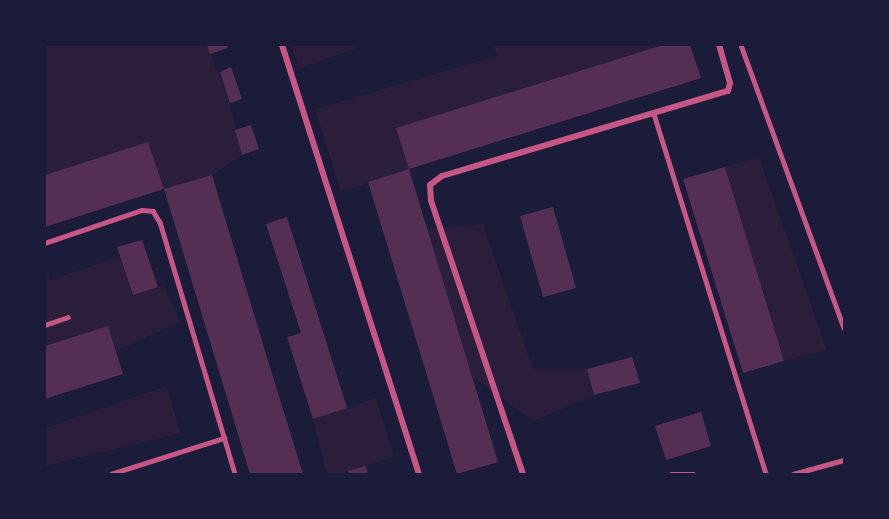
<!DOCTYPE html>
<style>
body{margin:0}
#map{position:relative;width:889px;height:519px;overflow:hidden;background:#1b1b3a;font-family:"Golos Text",sans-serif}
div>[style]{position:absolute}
.green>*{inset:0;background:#2a1e3b}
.building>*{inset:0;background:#542f53}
.service>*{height:4.5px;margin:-2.25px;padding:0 2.25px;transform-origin:2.25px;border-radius:2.25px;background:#c65784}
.minor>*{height:6px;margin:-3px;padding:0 3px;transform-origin:3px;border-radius:3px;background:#c65784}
span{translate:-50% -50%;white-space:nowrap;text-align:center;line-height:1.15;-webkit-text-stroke:4.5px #1b1b3a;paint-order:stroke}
.frame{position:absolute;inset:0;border:46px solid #1b1b3a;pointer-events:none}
</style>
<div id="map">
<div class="green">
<i style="clip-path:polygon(45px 45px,207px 45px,230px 103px,242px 155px,212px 175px,164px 189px,148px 142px,45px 175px)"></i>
<i style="clip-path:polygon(291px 45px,364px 45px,299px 69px)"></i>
<i style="clip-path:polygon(494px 45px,663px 45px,397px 128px,409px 169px,341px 192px,315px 109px,497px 56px)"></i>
<i style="clip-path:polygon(759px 157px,827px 350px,784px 361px,725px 167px)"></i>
<i style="clip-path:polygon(483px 224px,533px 369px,587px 369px,594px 395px,533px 421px,472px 376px,427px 229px)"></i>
<i style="clip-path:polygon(120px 256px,133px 295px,164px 285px,180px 322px,116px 351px,108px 326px,45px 346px,45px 265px,50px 280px)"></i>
<i style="clip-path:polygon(167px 386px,180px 433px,45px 466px,45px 428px)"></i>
<i style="clip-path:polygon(376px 398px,394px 457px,340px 474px,327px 474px,313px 419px)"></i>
</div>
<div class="building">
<i style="clip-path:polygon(207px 45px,227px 45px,228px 48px,210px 54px)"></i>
<i style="clip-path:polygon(663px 45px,690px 45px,701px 78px,409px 169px,498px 462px,457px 474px,368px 182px,409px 169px,396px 128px)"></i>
<i style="clip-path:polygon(231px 67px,242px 99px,230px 103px,220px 72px)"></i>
<i style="clip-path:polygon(251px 125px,259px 149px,242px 155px,235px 130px)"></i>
<i style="clip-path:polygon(148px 142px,164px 189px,45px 227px,45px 175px)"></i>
<i style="clip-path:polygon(725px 167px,784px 361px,743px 373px,683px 179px)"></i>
<i style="clip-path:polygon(212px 175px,269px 364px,303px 474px,250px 474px,164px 189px)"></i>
<i style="clip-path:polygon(553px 207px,576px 288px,543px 297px,520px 216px)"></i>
<i style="clip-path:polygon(287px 217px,347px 408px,313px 419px,287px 337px,301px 333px,266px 224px)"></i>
<i style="clip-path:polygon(142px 240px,158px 287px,133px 295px,117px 247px)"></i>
<i style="clip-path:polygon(108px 326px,123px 374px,45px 399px,45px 346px)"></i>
<i style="clip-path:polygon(632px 357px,640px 383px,594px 395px,587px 369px)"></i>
<i style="clip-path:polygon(701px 412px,711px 446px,666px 460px,655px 426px)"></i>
<i style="clip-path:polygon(366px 466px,368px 474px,349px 474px,348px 471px)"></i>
</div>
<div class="service">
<i style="left:741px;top:45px;width:301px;rotate:70deg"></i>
<i style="left:654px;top:114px;width:377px;rotate:72.7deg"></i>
<i style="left:45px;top:243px;width:102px;rotate:-18.8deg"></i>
<i style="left:142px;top:210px;width:11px;rotate:5deg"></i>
<i style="left:153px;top:211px;width:13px;rotate:58deg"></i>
<i style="left:160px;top:222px;width:263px;rotate:73.4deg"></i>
<i style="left:45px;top:325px;width:24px;rotate:-19deg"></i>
<i style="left:111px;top:474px;width:119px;rotate:-17.7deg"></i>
<i style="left:671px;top:474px;width:23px"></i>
<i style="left:793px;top:474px;width:53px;rotate:-15.4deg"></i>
</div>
<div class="minor">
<i style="left:282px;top:45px;width:450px;rotate:72.3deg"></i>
<i style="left:523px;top:474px;width:289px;rotate:-108.6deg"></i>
<i style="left:431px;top:200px;width:15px;rotate:-94deg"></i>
<i style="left:430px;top:185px;width:15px;rotate:-37deg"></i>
<i style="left:442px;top:176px;width:298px;rotate:-16.6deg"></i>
<i style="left:728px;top:91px;width:8px;rotate:-76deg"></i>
<i style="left:730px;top:83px;width:40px;rotate:-106deg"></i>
</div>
<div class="frame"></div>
</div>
